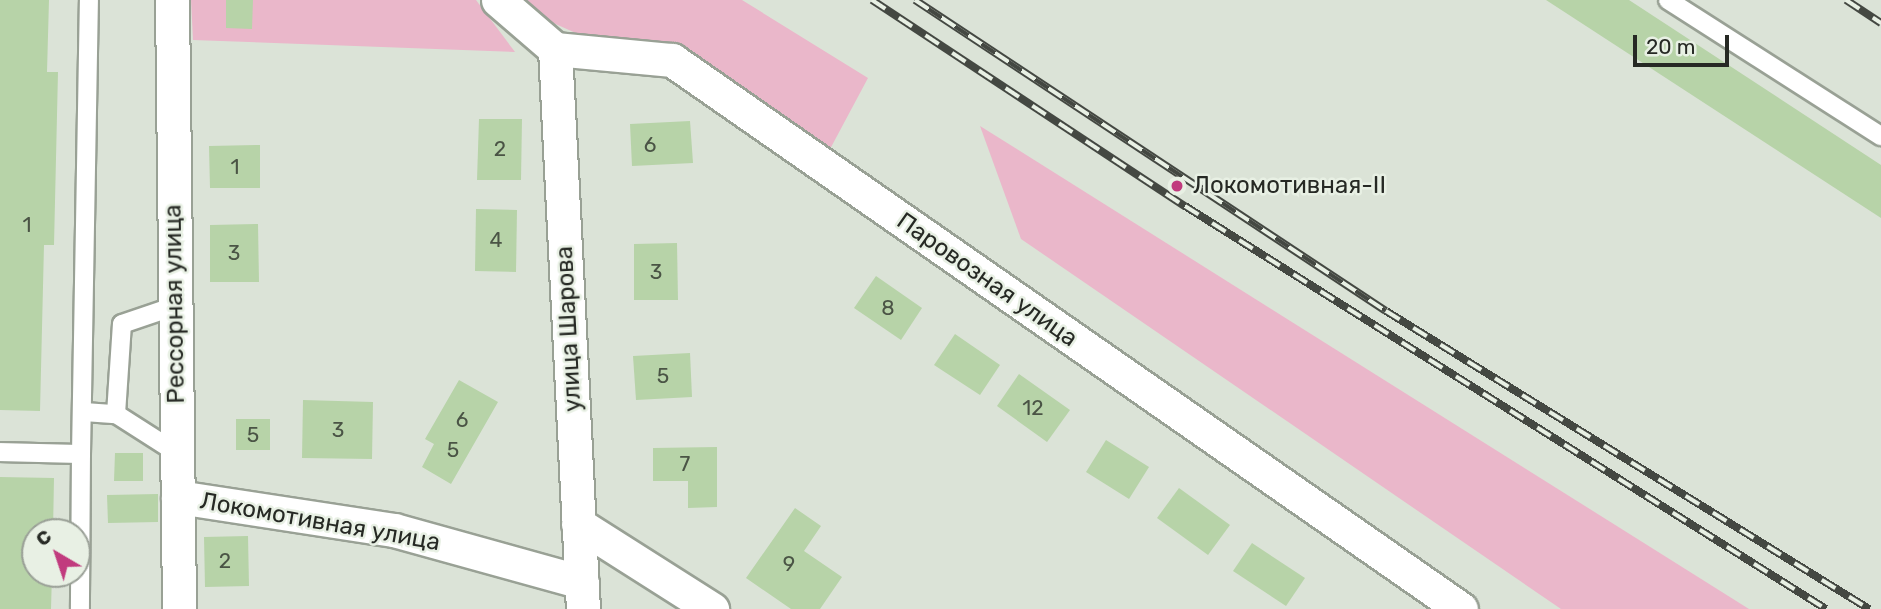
<!DOCTYPE html>
<meta charset="utf-8">
<style>
body{margin:0}
#map{position:relative;width:1881px;height:609px;overflow:hidden;background:#dbe3d7;font-family:Rubik,sans-serif}
div>[style]{position:absolute}
.green>*{inset:0;background:#eab7ca}
.building>*{inset:0;background:#b7d3a8}
.roads{filter:drop-shadow(2px 0 #99a195) drop-shadow(-2px 0 #99a195) drop-shadow(0 2px #99a195) drop-shadow(0 -2px #99a195)}
.lane>*{height:18px;margin:-9px;padding:0 9px;transform-origin:9px;border-radius:9px;background:#fff}
.street>*{height:33px;margin:-16.5px;padding:0 16.5px;transform-origin:16.5px;border-radius:16.5px;background:#fff}
.rail>*{height:8px;margin-top:-4px;transform-origin:0;background:repeating-linear-gradient(90deg,#e8f0e4 0 16px,#444842 0 32px);box-sizing:border-box;border-block:2px solid #444842}
.dots>*{width:19px;height:19px;translate:-50% -50%;box-sizing:border-box;border:4px solid #e8f0e4;border-radius:50%}
span{translate:-50% -50%;white-space:nowrap;text-align:center;line-height:1.15;-webkit-text-stroke:5px #e8f0e4;paint-order:stroke}
.number-label{font-size:21px;color:#4a5445}
.number-label span{-webkit-text-stroke-width:0}
.poi-label{font-size:24px;color:#262924}
.left{translate:0 -50%;text-align:left}
.street-label{font-size:24px;color:#262924}
.north{position:absolute;left:21px;top:518px;width:70px;height:70px;box-sizing:border-box;background:#e8f0e4;border:2px solid #9aa097;border-radius:50%;rotate:321deg;font-size:19px;font-weight:700;line-height:28px;text-align:center;color:#262924}
.north::after{content:'';display:block;margin:auto;width:24px;height:32px;background:#c13b7e;clip-path:polygon(50% 0,100% 100%,50% 72%,0 100%)}
.scale{position:absolute;left:1633px;top:35px;width:96px;height:32px;box-sizing:border-box;border:4px solid #262924;border-top:0;padding-left:9px;font-size:21px;line-height:24px;white-space:nowrap;color:#262924;-webkit-text-stroke:5px #e8f0e4;paint-order:stroke}
</style>
<div id="map">
<div class="green">
<i style="clip-path:polygon(191px 0,476px 0,515px 52px,193px 40px)"></i>
<i style="clip-path:polygon(522px 0,742px 0,868px 78px,829px 151px,683px 57px,578px 34px,533px 14px)"></i>
<i style="clip-path:polygon(980px 126px,1749px 609px,1561px 609px,1021px 239px)"></i>
</div>
<div class="building">
<i style="clip-path:polygon(0 0,49px 0,47px 72px,58px 72px,54px 245px,44px 245px,40px 411px,0 410px)"></i>
<i style="clip-path:polygon(226px 0,253px 0,252px 29px,226px 28px)"></i>
<i style="clip-path:polygon(1546px 0,1629px 0,1881px 165px,1881px 218px)"></i>
<i style="clip-path:polygon(479px 119px,522px 119px,521px 180px,477px 180px)"></i>
<i style="clip-path:polygon(690px 121px,693px 163px,632px 166px,630px 124px)"></i>
<i style="clip-path:polygon(260px 145px,260px 188px,210px 188px,209px 146px)"></i>
<i style="clip-path:polygon(476px 209px,517px 210px,516px 272px,475px 271px)"></i>
<i style="clip-path:polygon(258px 224px,259px 282px,210px 282px,210px 225px)"></i>
<i style="clip-path:polygon(677px 243px,678px 300px,634px 300px,634px 244px)"></i>
<i style="clip-path:polygon(876px 276px,922px 308px,901px 340px,854px 308px)"></i>
<i style="clip-path:polygon(955px 334px,1000px 365px,980px 395px,934px 365px)"></i>
<i style="clip-path:polygon(690px 353px,692px 397px,636px 400px,633px 356px)"></i>
<i style="clip-path:polygon(1019px 374px,1070px 410px,1047px 442px,997px 406px)"></i>
<i style="clip-path:polygon(459px 380px,498px 402px,451px 484px,422px 467px,434px 444px,425px 439px)"></i>
<i style="clip-path:polygon(303px 400px,373px 402px,372px 459px,302px 458px)"></i>
<i style="clip-path:polygon(236px 419px,270px 419px,270px 450px,236px 450px)"></i>
<i style="clip-path:polygon(1106px 440px,1149px 467px,1129px 499px,1086px 472px)"></i>
<i style="clip-path:polygon(717px 447px,717px 507px,688px 508px,688px 481px,653px 481px,653px 448px)"></i>
<i style="clip-path:polygon(115px 453px,143px 453px,143px 481px,114px 481px)"></i>
<i style="clip-path:polygon(0 477px,54px 478px,53px 532px,35px 532px,35px 574px,52px 574px,51px 609px,0 609px)"></i>
<i style="clip-path:polygon(1179px 488px,1230px 525px,1208px 555px,1157px 518px)"></i>
<i style="clip-path:polygon(158px 494px,158px 522px,108px 523px,107px 495px)"></i>
<i style="clip-path:polygon(795px 508px,821px 526px,804px 551px,842px 577px,820px 609px,791px 609px,746px 578px)"></i>
<i style="clip-path:polygon(248px 536px,249px 586px,205px 587px,204px 537px)"></i>
<i style="clip-path:polygon(1252px 543px,1305px 578px,1286px 606px,1233px 571px)"></i>
</div>
<div class="roads">
<div class="lane">
<i style="left:1668px;top:0;width:253px;rotate:32.6deg"></i>
<i style="left:84px;top:412px;width:32px;rotate:4deg"></i>
<i style="left:116px;top:414px;width:90px;rotate:-86.2deg"></i>
<i style="left:122px;top:324px;width:56px;rotate:-18.8deg"></i>
<i style="left:116px;top:414px;width:72px;rotate:32.6deg"></i>
<i style="left:0;top:452px;width:81px;rotate:1.4deg"></i>
<i style="left:81px;top:454px;width:155px;rotate:90.4deg"></i>
<i style="left:81px;top:454px;width:454px;rotate:-89deg"></i>
</div>
<div class="street">
<i style="left:172px;top:0;width:609px;rotate:89.34deg"></i>
<i style="left:498px;top:0;width:75px;rotate:40.7deg"></i>
<i style="left:555px;top:49px;width:118px;rotate:5.4deg"></i>
<i style="left:672px;top:60px;width:961px;rotate:34.83deg"></i>
<i style="left:555px;top:49px;width:561px;rotate:87.14deg"></i>
<i style="left:178px;top:497px;width:219px;rotate:8.7deg"></i>
<i style="left:394px;top:530px;width:195px;rotate:15.5deg"></i>
<i style="left:578px;top:524px;width:159px;rotate:32.4deg"></i>
</div>
</div>
<div class="rail">
<i style="left:872px;top:0;width:375px;rotate:33.4deg"></i>
<i style="left:1185px;top:206px;width:757px;rotate:32.16deg"></i>
<i style="left:915px;top:0;width:564px;rotate:33.44deg"></i>
<i style="left:1386px;top:311px;width:568px;rotate:31.67deg"></i>
<i style="left:1846px;top:0;width:42px;rotate:33.3deg"></i>
</div>
<div class="dots">
<i style="left:1177px;top:186px;background:#c13b7e"></i>
</div>
<div class="number-label">
<span style="left:650px;top:145px">6</span>
<span style="left:500px;top:149px">2</span>
<span style="left:235px;top:167px">1</span>
<span style="left:27px;top:225px">1</span>
<span style="left:496px;top:240px">4</span>
<span style="left:234px;top:253px">3</span>
<span style="left:656px;top:272px">3</span>
<span style="left:888px;top:308px">8</span>
<span style="left:663px;top:376px">5</span>
<span style="left:1033px;top:408px">12</span>
<span style="left:462px;top:420px">6</span>
<span style="left:338px;top:430px">3</span>
<span style="left:253px;top:435px">5</span>
<span style="left:453px;top:450px">5</span>
<span style="left:685px;top:464px">7</span>
<span style="left:225px;top:561px">2</span>
<span style="left:789px;top:564px">9</span>
</div>
<div class="poi-label">
<span class="left" style="left:1193px;top:186px">Локомотивная-II</span>
</div>
<div class="street-label">
<span style="left:987px;top:280px;rotate:35deg">Паровозная улица</span>
<span style="left:175px;top:304px;rotate:-91deg">Рессорная улица</span>
<span style="left:569px;top:329px;rotate:-93deg">улица Шарова</span>
<span style="left:320px;top:522px;rotate:10deg">Локомотивная улица</span>
</div>
<div class="north">С</div>
<div class="scale">20 m</div>
</div>
